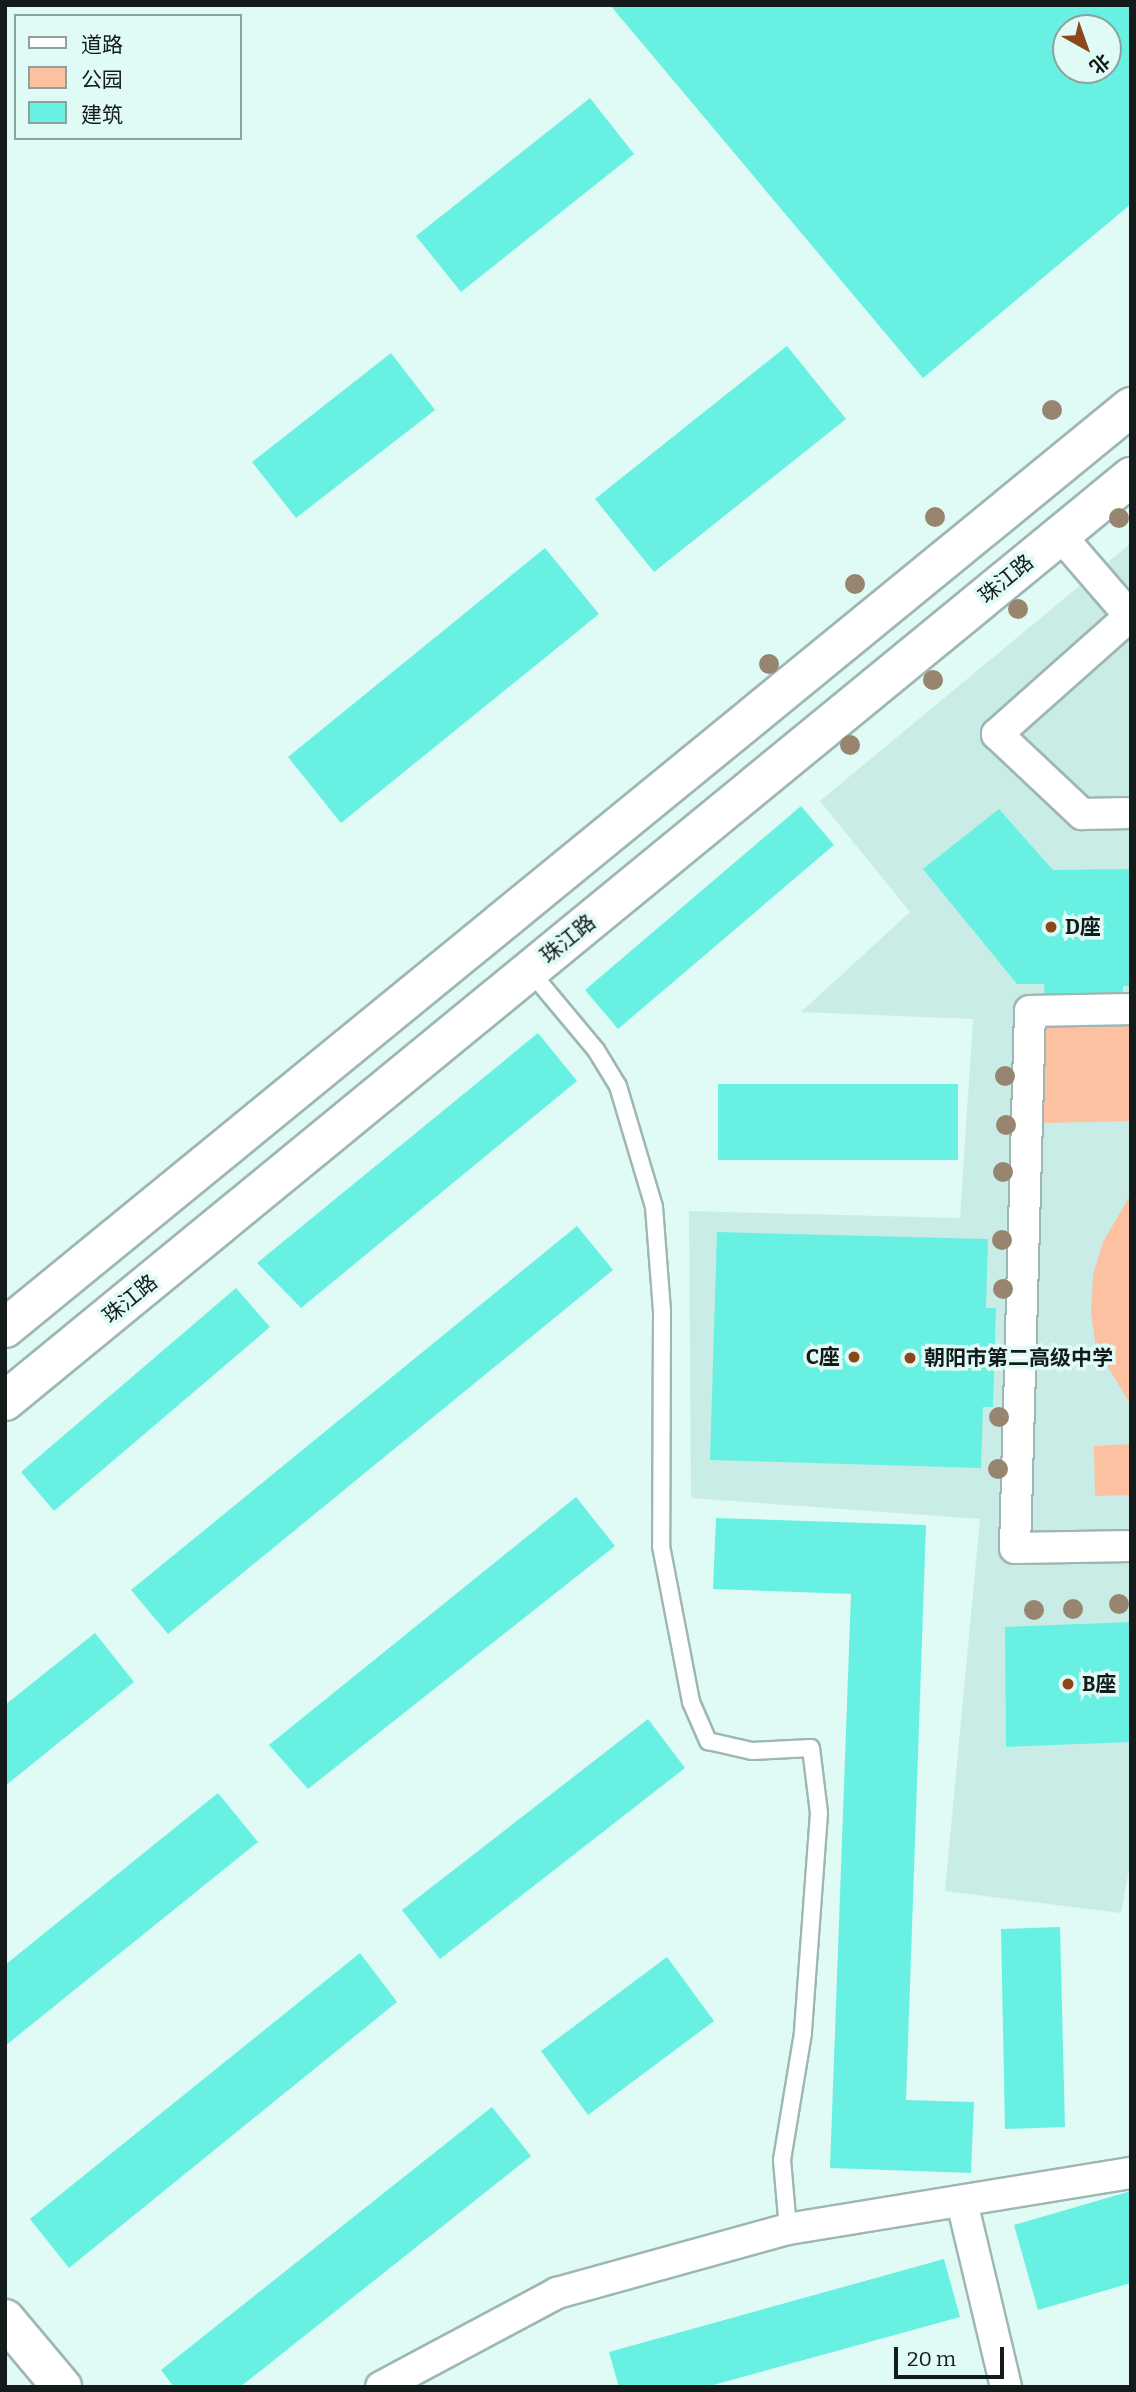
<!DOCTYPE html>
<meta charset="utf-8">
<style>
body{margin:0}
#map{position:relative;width:1136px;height:2392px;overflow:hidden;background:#e0faf6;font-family:Bitter,"Noto Sans SC",serif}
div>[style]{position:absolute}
.built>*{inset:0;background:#caece7}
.green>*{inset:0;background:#fcc1a0}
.building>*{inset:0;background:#68f1e2}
.roads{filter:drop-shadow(2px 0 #9eb7b3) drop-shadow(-2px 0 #9eb7b3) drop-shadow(0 2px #9eb7b3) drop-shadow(0 -2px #9eb7b3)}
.lane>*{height:16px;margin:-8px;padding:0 8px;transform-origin:8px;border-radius:8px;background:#fff}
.street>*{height:30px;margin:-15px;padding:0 15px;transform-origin:15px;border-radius:15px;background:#fff}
.secondary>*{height:38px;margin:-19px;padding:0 19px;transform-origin:19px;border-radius:19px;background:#fff}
.trees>*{width:20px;height:20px;margin:-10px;border-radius:50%;background:#97856f}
.dots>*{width:19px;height:19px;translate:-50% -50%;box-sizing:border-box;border:4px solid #e0faf6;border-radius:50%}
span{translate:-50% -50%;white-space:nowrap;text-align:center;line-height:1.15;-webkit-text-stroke:7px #e0faf6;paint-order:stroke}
.street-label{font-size:21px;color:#131c1b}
.poi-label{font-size:21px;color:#131c1b;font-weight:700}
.left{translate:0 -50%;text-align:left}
.right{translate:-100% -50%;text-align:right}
.frame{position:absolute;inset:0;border:7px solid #131c1b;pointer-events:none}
.legend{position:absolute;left:14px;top:14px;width:228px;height:126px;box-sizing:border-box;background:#e0faf6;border:2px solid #8ea19e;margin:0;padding:9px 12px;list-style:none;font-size:21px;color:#131c1b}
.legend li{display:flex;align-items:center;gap:14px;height:35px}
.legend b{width:35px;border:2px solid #8ea19e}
.north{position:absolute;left:1052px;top:14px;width:70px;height:70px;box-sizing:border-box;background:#e0faf6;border:2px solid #8ea19e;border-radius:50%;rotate:140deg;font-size:19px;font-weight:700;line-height:28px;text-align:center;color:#131c1b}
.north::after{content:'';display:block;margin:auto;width:24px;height:32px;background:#8c481b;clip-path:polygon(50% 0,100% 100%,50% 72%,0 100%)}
.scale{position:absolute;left:894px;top:2347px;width:110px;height:32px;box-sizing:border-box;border:4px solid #131c1b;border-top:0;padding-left:9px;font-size:21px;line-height:24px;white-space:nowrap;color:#131c1b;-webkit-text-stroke:5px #e0faf6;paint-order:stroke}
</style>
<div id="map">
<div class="built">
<i style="clip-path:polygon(1131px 543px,1131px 1859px,1121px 1913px,945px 1891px,980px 1519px,691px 1498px,689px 1211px,960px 1218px,973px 1019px,801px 1012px,910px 912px,820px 801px)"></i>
</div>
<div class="green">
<i style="clip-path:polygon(1131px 1018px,1131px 1121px,1043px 1123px,1041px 1020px)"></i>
<i style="clip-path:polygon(1131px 1194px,1131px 1405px,1096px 1348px,1091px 1313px,1093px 1275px,1103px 1242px)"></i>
<i style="clip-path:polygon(1131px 1444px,1131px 1495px,1095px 1496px,1094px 1446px)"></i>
</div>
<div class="building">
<i style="clip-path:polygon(evenodd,610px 5px,1131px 5px,1131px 204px,923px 378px,610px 5px,1066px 28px,1108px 28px,1108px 70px,1066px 70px,1066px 28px)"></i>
<i style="clip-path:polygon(590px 98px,634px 154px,461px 292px,416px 236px)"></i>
<i style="clip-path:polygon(787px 346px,846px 419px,654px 572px,595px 499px)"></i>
<i style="clip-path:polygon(391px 353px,435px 410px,296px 518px,252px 462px)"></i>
<i style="clip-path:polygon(545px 548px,599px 614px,341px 823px,288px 757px)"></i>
<i style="clip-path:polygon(801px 806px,834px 845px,618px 1029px,585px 990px)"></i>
<i style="clip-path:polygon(999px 809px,1053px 870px,1131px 869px,1131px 986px,1123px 986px,1123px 1001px,1045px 1001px,1044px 984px,1017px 984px,923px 869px)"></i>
<i style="clip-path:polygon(538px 1033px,577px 1081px,301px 1308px,257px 1263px)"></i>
<i style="clip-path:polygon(718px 1084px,958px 1084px,958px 1160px,718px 1160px)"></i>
<i style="clip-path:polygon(577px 1226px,613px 1270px,168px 1634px,131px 1590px)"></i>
<i style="clip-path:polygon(717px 1232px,988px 1239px,986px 1308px,996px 1308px,993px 1407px,983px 1407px,981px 1468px,710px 1460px)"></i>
<i style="clip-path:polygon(236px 1288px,270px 1327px,54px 1511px,21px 1472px)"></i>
<i style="clip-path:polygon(576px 1497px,615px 1546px,308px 1789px,269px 1745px)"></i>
<i style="clip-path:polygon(716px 1518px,926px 1525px,906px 2100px,974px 2102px,971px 2173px,830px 2168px,851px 1594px,713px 1589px)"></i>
<i style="clip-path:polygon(1131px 1622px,1131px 1742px,1006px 1747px,1005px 1627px)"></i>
<i style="clip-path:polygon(95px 1633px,134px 1682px,5px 1786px,5px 1705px)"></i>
<i style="clip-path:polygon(648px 1719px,685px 1768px,440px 1959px,402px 1910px)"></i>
<i style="clip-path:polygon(218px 1793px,258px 1842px,5px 2046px,5px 1965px)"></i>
<i style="clip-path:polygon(1060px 1927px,1065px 2127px,1005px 2129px,1001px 1929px)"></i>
<i style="clip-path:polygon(360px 1953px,397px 2002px,69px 2268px,30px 2219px)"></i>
<i style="clip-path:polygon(667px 1957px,714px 2021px,588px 2115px,541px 2051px)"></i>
<i style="clip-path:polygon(492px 2107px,531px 2156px,240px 2387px,174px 2387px,161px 2370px)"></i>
<i style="clip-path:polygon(1131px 2191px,1131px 2283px,1038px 2310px,1014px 2225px)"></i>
<i style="clip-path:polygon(944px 2259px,960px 2317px,706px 2387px,619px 2387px,609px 2352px)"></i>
</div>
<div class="roads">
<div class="lane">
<i style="left:530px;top:971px;width:103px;rotate:50.1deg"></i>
<i style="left:596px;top:1050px;width:42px;rotate:58.6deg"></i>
<i style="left:618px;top:1086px;width:126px;rotate:73.4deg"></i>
<i style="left:654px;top:1207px;width:105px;rotate:85.6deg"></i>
<i style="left:662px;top:1312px;width:234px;rotate:90.2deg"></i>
<i style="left:661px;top:1546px;width:159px;rotate:79.1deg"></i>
<i style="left:691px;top:1702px;width:43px;rotate:66.4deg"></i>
<i style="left:708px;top:1741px;width:45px;rotate:12.8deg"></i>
<i style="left:752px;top:1751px;width:59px;rotate:-2.9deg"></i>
<i style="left:811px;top:1748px;width:65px;rotate:83deg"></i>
<i style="left:819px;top:1813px;width:221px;rotate:94.2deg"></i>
<i style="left:803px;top:2033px;width:129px;rotate:99.4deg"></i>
<i style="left:782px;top:2160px;width:69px;rotate:85deg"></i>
</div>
<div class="street">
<i style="left:1060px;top:535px;width:107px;rotate:49.2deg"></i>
<i style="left:1130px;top:616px;width:178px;rotate:138.4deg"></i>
<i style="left:997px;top:734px;width:117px;rotate:43.3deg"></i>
<i style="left:1082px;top:814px;width:49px;rotate:-1.2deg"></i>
<i style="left:1131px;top:1009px;width:101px;rotate:178.9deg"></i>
<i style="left:1030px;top:1011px;width:537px;rotate:91.6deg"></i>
<i style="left:1015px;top:1548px;width:116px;rotate:-1deg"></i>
<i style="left:962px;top:2202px;width:190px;rotate:76.6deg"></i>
<i style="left:381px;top:2387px;width:200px;rotate:-28.1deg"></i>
<i style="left:557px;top:2293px;width:240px;rotate:-15.5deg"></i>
<i style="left:788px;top:2229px;width:348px;rotate:-9.3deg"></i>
</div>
<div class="secondary">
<i style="left:5px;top:1328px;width:1455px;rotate:-39.28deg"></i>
<i style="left:5px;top:1401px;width:1457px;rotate:-39.37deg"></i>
<i style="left:5px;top:2319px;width:89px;rotate:50deg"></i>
</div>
</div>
<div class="trees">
<i style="left:1052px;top:410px"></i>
<i style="left:935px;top:517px"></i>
<i style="left:1119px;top:518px"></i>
<i style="left:855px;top:584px"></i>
<i style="left:1018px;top:609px"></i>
<i style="left:769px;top:664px"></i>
<i style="left:933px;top:680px"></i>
<i style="left:850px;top:745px"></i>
<i style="left:1005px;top:1076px"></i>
<i style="left:1006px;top:1125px"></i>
<i style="left:1003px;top:1172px"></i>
<i style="left:1002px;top:1240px"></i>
<i style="left:1003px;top:1289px"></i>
<i style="left:999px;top:1417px"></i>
<i style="left:998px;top:1469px"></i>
<i style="left:1119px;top:1604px"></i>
<i style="left:1073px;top:1609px"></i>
<i style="left:1034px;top:1610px"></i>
</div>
<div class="dots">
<i style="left:1051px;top:927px;background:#8c481b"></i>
<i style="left:854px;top:1357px;background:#8c481b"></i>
<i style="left:910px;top:1358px;background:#8c481b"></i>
<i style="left:1068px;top:1684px;background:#8c481b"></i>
</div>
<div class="street-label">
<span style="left:1006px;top:579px;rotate:-39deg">珠江路</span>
<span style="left:568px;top:939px;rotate:-39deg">珠江路</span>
<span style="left:130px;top:1299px;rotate:-39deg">珠江路</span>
</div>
<div class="poi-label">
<span class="left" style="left:1065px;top:927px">D座</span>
<span class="right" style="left:840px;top:1357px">C座</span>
<span class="left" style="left:924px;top:1358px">朝阳市第二高级中学</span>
<span class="left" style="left:1082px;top:1684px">B座</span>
</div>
<div class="frame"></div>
<ul class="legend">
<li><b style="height:9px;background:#fff"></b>道路</li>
<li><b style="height:19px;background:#fcc1a0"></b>公园</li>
<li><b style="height:19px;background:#68f1e2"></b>建筑</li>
</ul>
<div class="north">北</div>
<div class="scale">20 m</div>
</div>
